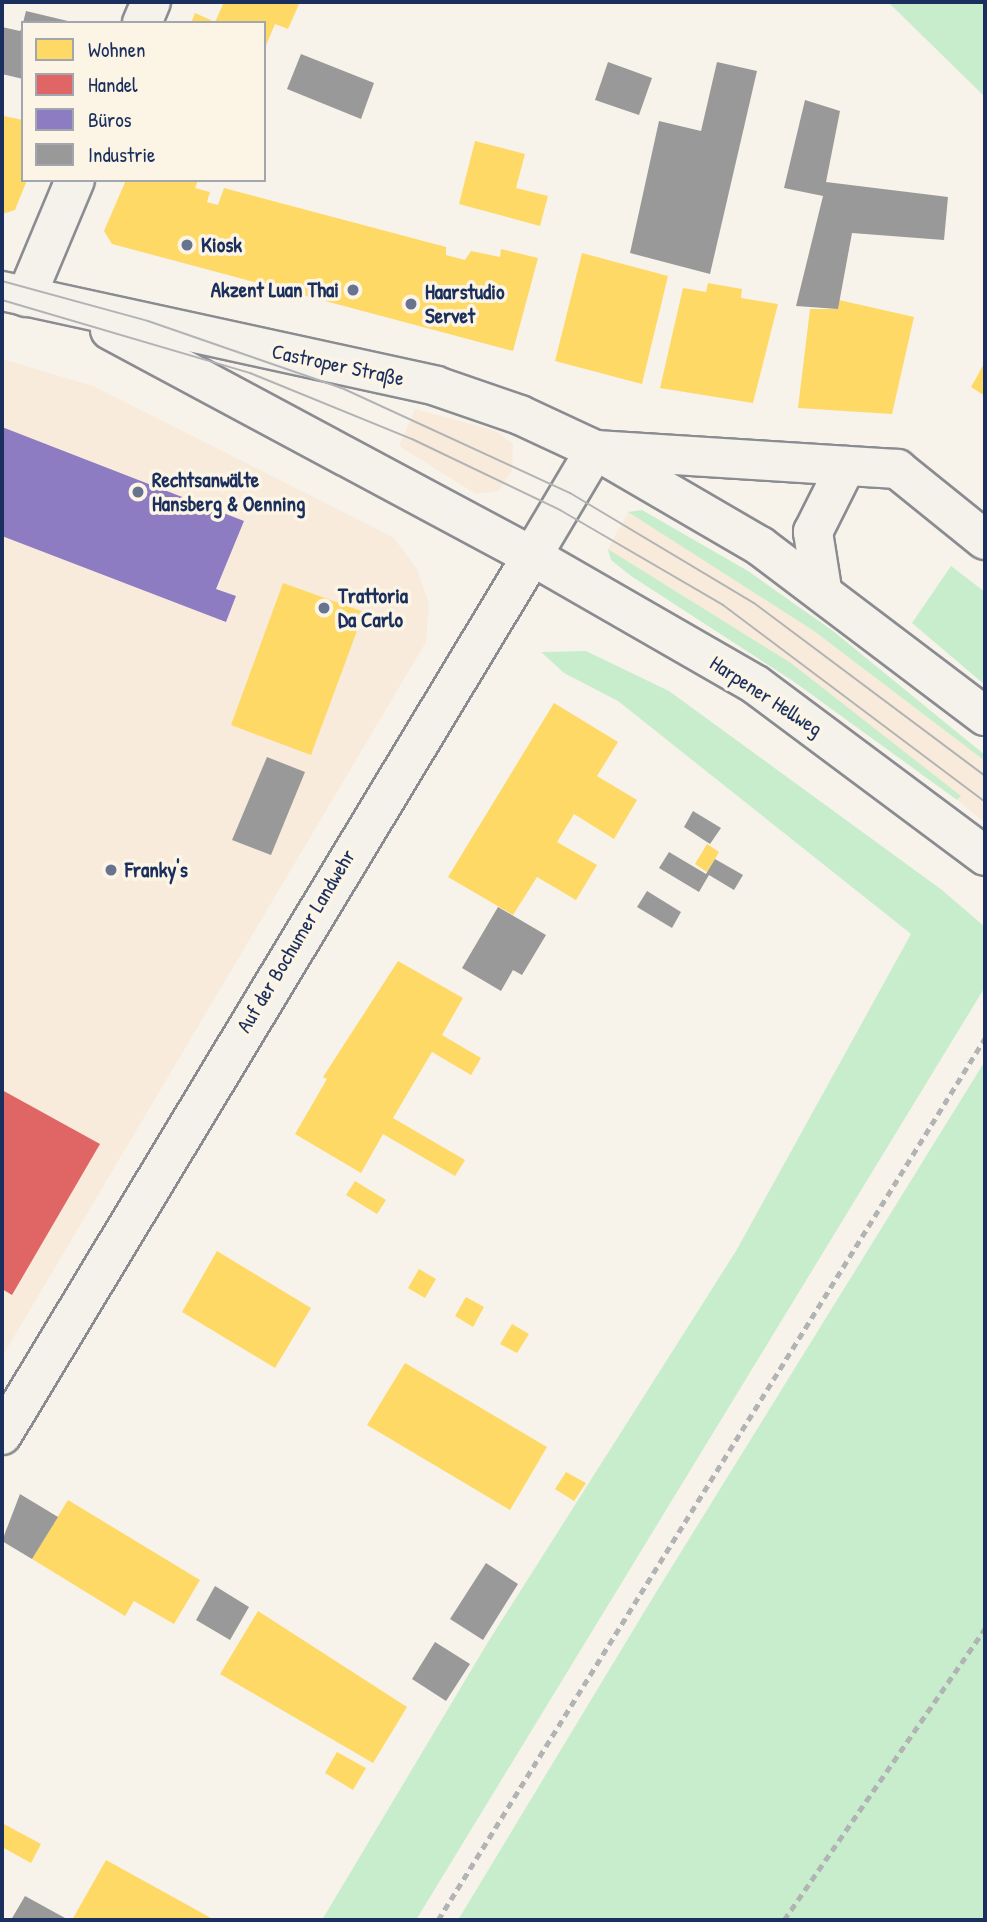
<!DOCTYPE html>
<meta charset="utf-8">
<style>
body{margin:0}
#map{position:relative;width:987px;height:1922px;overflow:hidden;background:#f7f3ea;font-family:"Patrick Hand",sans-serif}
div>[style]{position:absolute}
.built>*{inset:0;background:#f8ebdc}
.green>*{inset:0;background:#c8edcc}
.homes>*{inset:0;background:#ffd966}
.shops>*{inset:0;background:#e06666}
.offices>*{inset:0;background:#8e7cc3}
.industry>*{inset:0;background:#999}
.path>*{height:4.5px;margin-top:-2.25px;transform-origin:0;background:repeating-linear-gradient(90deg,#b2b3b4 0 7px,transparent 0 12px)}
.roads{filter:drop-shadow(2px 0 #8a8c91) drop-shadow(-2px 0 #8a8c91) drop-shadow(0 2px #8a8c91) drop-shadow(0 -2px #8a8c91)}
.street>*{height:38px;margin:-19px;padding:0 19px;transform-origin:19px;border-radius:19px;background:#f5f2ec}
.secondary>*{height:38px;margin:-19px;padding:0 19px;transform-origin:19px;border-radius:19px;background:#f5f2ec}
.tram>*{height:2px;margin:-1px;padding:0 1px;transform-origin:1px;border-radius:1px;background:#b2b3b4}
.dots>*{width:19px;height:19px;translate:-50% -50%;box-sizing:border-box;border:4px solid #fcf5e5;border-radius:50%}
span{translate:-50% -50%;white-space:nowrap;text-align:center;line-height:1.15;-webkit-text-stroke:7px #fcf5e5;paint-order:stroke}
.poi-label{font-size:21px;color:#1b2f5e;font-weight:700}
.left{translate:0 -50%;text-align:left}
.right{translate:-100% -50%;text-align:right}
.street-label{font-size:21px;color:#1b2f5e}
.frame{position:absolute;inset:0;border:4px solid #1b2f5e;pointer-events:none}
.legend{position:absolute;left:21px;top:21px;width:245px;height:161px;box-sizing:border-box;background:#fcf5e5;border:2px solid #a2a6af;margin:0;padding:9px 12px;list-style:none;font-size:21px;color:#1b2f5e}
.legend li{display:flex;align-items:center;gap:14px;height:35px}
.legend b{width:35px;border:2px solid #a2a6af}
</style>
<div id="map">
<div class="built">
<i style="clip-path:polygon(2px 359px,93px 386px,393px 537px,417px 569px,429px 604px,426px 642px,2px 1357px)"></i>
<i style="clip-path:polygon(415px 409px,496px 431px,513px 444px,512px 471px,498px 491px,476px 494px,399px 446px)"></i>
<i style="clip-path:polygon(628px 512px,814px 631px,985px 761px,985px 823px,957px 800px,960px 796px,791px 663px,608px 549px)"></i>
</div>
<div class="green">
<i style="clip-path:polygon(888px 2px,985px 2px,985px 97px)"></i>
<i style="clip-path:polygon(642px 510px,748px 571px,833px 631px,985px 755px,985px 761px,814px 631px,628px 512px)"></i>
<i style="clip-path:polygon(608px 549px,791px 663px,961px 796px,957px 800px,793px 681px,631px 576px,611px 560px)"></i>
<i style="clip-path:polygon(951px 566px,985px 592px,985px 685px,912px 623px)"></i>
<i style="clip-path:polygon(586px 651px,669px 691px,942px 890px,985px 927px,985px 987px,416px 1920px,322px 1920px,488px 1642px,736px 1251px,911px 934px,618px 701px,564px 673px,541px 652px)"></i>
<i style="clip-path:polygon(985px 1061px,985px 1920px,458px 1920px,655px 1594px)"></i>
</div>
<div class="homes">
<i style="clip-path:polygon(224px 2px,300px 2px,288px 29px,275px 24px,264px 50px,264px 23px,191px 23px,195px 13px,215px 22px)"></i>
<i style="clip-path:polygon(2px 104px,4px 116px,23px 120px,27px 180px,15px 210px,2px 214px)"></i>
<i style="clip-path:polygon(475px 141px,525px 154px,516px 188px,548px 196px,540px 226px,459px 204px)"></i>
<i style="clip-path:polygon(126px 180px,198px 180px,195px 188px,210px 192px,207px 202px,218px 205px,224px 188px,446px 247px,446px 255px,465px 260px,471px 251px,500px 257px,501px 249px,538px 258px,513px 351px,112px 244px,104px 231px)"></i>
<i style="clip-path:polygon(582px 253px,668px 276px,642px 384px,555px 361px)"></i>
<i style="clip-path:polygon(708px 283px,742px 289px,741px 298px,778px 304px,753px 403px,660px 388px,683px 288px,706px 292px)"></i>
<i style="clip-path:polygon(839px 300px,914px 317px,892px 414px,798px 408px,810px 309px,838px 309px)"></i>
<i style="clip-path:polygon(985px 362px,985px 396px,971px 387px)"></i>
<i style="clip-path:polygon(283px 583px,364px 612px,311px 755px,231px 725px)"></i>
<i style="clip-path:polygon(554px 703px,618px 742px,597px 776px,637px 800px,614px 839px,574px 814px,557px 842px,597px 865px,576px 900px,537px 877px,513px 915px,448px 877px)"></i>
<i style="clip-path:polygon(707px 844px,719px 852px,707px 872px,695px 864px)"></i>
<i style="clip-path:polygon(398px 961px,463px 998px,442px 1035px,481px 1058px,471px 1075px,432px 1052px,393px 1118px,465px 1160px,455px 1176px,383px 1134px,361px 1173px,295px 1134px,327px 1079px,323px 1077px)"></i>
<i style="clip-path:polygon(355px 1181px,386px 1200px,377px 1214px,346px 1195px)"></i>
<i style="clip-path:polygon(217px 1251px,311px 1308px,275px 1368px,182px 1312px)"></i>
<i style="clip-path:polygon(419px 1269px,436px 1279px,425px 1298px,408px 1288px)"></i>
<i style="clip-path:polygon(466px 1297px,484px 1307px,473px 1327px,455px 1316px)"></i>
<i style="clip-path:polygon(512px 1324px,529px 1334px,517px 1353px,500px 1344px)"></i>
<i style="clip-path:polygon(405px 1363px,547px 1447px,510px 1510px,367px 1425px)"></i>
<i style="clip-path:polygon(566px 1472px,586px 1483px,574px 1501px,555px 1489px)"></i>
<i style="clip-path:polygon(68px 1500px,200px 1580px,174px 1624px,134px 1601px,125px 1616px,32px 1559px)"></i>
<i style="clip-path:polygon(258px 1611px,407px 1707px,373px 1763px,220px 1674px)"></i>
<i style="clip-path:polygon(337px 1752px,366px 1768px,353px 1790px,325px 1773px)"></i>
<i style="clip-path:polygon(2px 1823px,41px 1844px,31px 1863px,2px 1847px)"></i>
<i style="clip-path:polygon(106px 1860px,202px 1913px,214px 1920px,72px 1920px)"></i>
</div>
<div class="shops">
<i style="clip-path:polygon(2px 1090px,100px 1144px,12px 1295px,2px 1289px)"></i>
</div>
<div class="offices">
<i style="clip-path:polygon(2px 427px,244px 521px,216px 589px,236px 596px,226px 622px,2px 536px)"></i>
</div>
<div class="industry">
<i style="clip-path:polygon(26px 11px,72px 22px,71px 23px,23px 23px)"></i>
<i style="clip-path:polygon(23px 26px,23px 79px,2px 74px,2px 27px,20px 31px)"></i>
<i style="clip-path:polygon(301px 54px,374px 83px,361px 119px,287px 89px)"></i>
<i style="clip-path:polygon(608px 62px,652px 78px,639px 115px,595px 100px)"></i>
<i style="clip-path:polygon(717px 62px,757px 71px,710px 274px,630px 253px,659px 121px,701px 131px)"></i>
<i style="clip-path:polygon(805px 100px,840px 111px,826px 182px,948px 197px,944px 240px,852px 233px,838px 309px,796px 306px,823px 196px,784px 188px)"></i>
<i style="clip-path:polygon(267px 757px,305px 772px,271px 855px,232px 840px)"></i>
<i style="clip-path:polygon(693px 811px,721px 828px,710px 844px,684px 827px)"></i>
<i style="clip-path:polygon(669px 852px,706px 874px,715px 859px,743px 875px,734px 890px,709px 875px,699px 892px,659px 868px)"></i>
<i style="clip-path:polygon(647px 891px,681px 912px,672px 928px,637px 907px)"></i>
<i style="clip-path:polygon(498px 907px,546px 935px,522px 975px,513px 970px,501px 991px,462px 968px)"></i>
<i style="clip-path:polygon(20px 1494px,58px 1517px,32px 1559px,2px 1541px)"></i>
<i style="clip-path:polygon(486px 1563px,518px 1584px,483px 1640px,450px 1619px)"></i>
<i style="clip-path:polygon(215px 1586px,249px 1607px,230px 1640px,196px 1620px)"></i>
<i style="clip-path:polygon(435px 1642px,470px 1664px,446px 1701px,412px 1679px)"></i>
<i style="clip-path:polygon(25px 1896px,65px 1918px,64px 1920px,11px 1920px)"></i>
</div>
<div class="path">
<i style="left:438px;top:1920px;width:1038px;rotate:-58.19deg"></i>
<i style="left:784px;top:1920px;width:354px;rotate:-55.4deg"></i>
</div>
<div class="roads">
<div class="street">
<i style="left:142px;top:23px;width:23px;rotate:-67deg"></i>
<i style="left:26px;top:297px;width:127px;rotate:-67.3deg"></i>
<i style="left:595px;top:450px;width:303px;rotate:3.6deg"></i>
<i style="left:897px;top:469px;width:113px;rotate:38.9deg"></i>
<i style="left:822px;top:589px;width:58px;rotate:-99deg"></i>
<i style="left:813px;top:532px;width:74px;rotate:-63.4deg"></i>
<i style="left:2px;top:1435px;width:1026px;rotate:-58.91deg"></i>
</div>
<div class="secondary">
<i style="left:2px;top:291px;width:444px;rotate:12.3deg"></i>
<i style="left:436px;top:386px;width:89px;rotate:19deg"></i>
<i style="left:520px;top:415px;width:83px;rotate:25deg"></i>
<i style="left:595px;top:450px;width:191px;rotate:30.2deg"></i>
<i style="left:760px;top:546px;width:282px;rotate:37.1deg"></i>
<i style="left:110px;top:330px;width:479px;rotate:28.2deg"></i>
<i style="left:532px;top:556px;width:258px;rotate:29.9deg"></i>
<i style="left:756px;top:685px;width:286px;rotate:36.7deg"></i>
<i style="left:532px;top:556px;width:123px;rotate:-59.3deg"></i>
</div>
</div>
<div class="tram">
<i style="left:2px;top:281px;width:151px;rotate:15.3deg"></i>
<i style="left:148px;top:321px;width:207px;rotate:19.1deg"></i>
<i style="left:344px;top:389px;width:249px;rotate:24.7deg"></i>
<i style="left:570px;top:493px;width:214px;rotate:30.9deg"></i>
<i style="left:754px;top:603px;width:289px;rotate:36.8deg"></i>
<i style="left:2px;top:300px;width:259px;rotate:16.4deg"></i>
<i style="left:250px;top:373px;width:175px;rotate:22.2deg"></i>
<i style="left:412px;top:439px;width:164px;rotate:25.6deg"></i>
<i style="left:560px;top:510px;width:189px;rotate:30.2deg"></i>
<i style="left:723px;top:605px;width:328px;rotate:36.9deg"></i>
</div>
<div class="dots">
<i style="left:187px;top:245px;background:#68748f"></i>
<i style="left:353px;top:290px;background:#68748f"></i>
<i style="left:411px;top:304px;background:#68748f"></i>
<i style="left:138px;top:492px;background:#68748f"></i>
<i style="left:324px;top:608px;background:#68748f"></i>
<i style="left:111px;top:870px;background:#68748f"></i>
</div>
<div class="poi-label">
<span class="left" style="left:201px;top:245px">Kiosk</span>
<span class="right" style="left:339px;top:290px">Akzent Luan Thai</span>
<span class="left" style="left:425px;top:304px">Haarstudio<br>Servet</span>
<span class="left" style="left:152px;top:492px">Rechtsanwälte<br>Hansberg &amp; Oenning</span>
<span class="left" style="left:338px;top:608px">Trattoria<br>Da Carlo</span>
<span class="left" style="left:125px;top:870px">Franky's</span>
</div>
<div class="street-label">
<span style="left:338px;top:365px;rotate:12deg">Castroper Straße</span>
<span style="left:766px;top:696px;rotate:33deg">Harpener Hellweg</span>
<span style="left:296px;top:941px;rotate:-59deg">Auf der Bochumer Landwehr</span>
</div>
<div class="frame"></div>
<ul class="legend">
<li><b style="height:19px;background:#ffd966"></b>Wohnen</li>
<li><b style="height:19px;background:#e06666"></b>Handel</li>
<li><b style="height:19px;background:#8e7cc3"></b>Büros</li>
<li><b style="height:19px;background:#999"></b>Industrie</li>
</ul>
</div>
